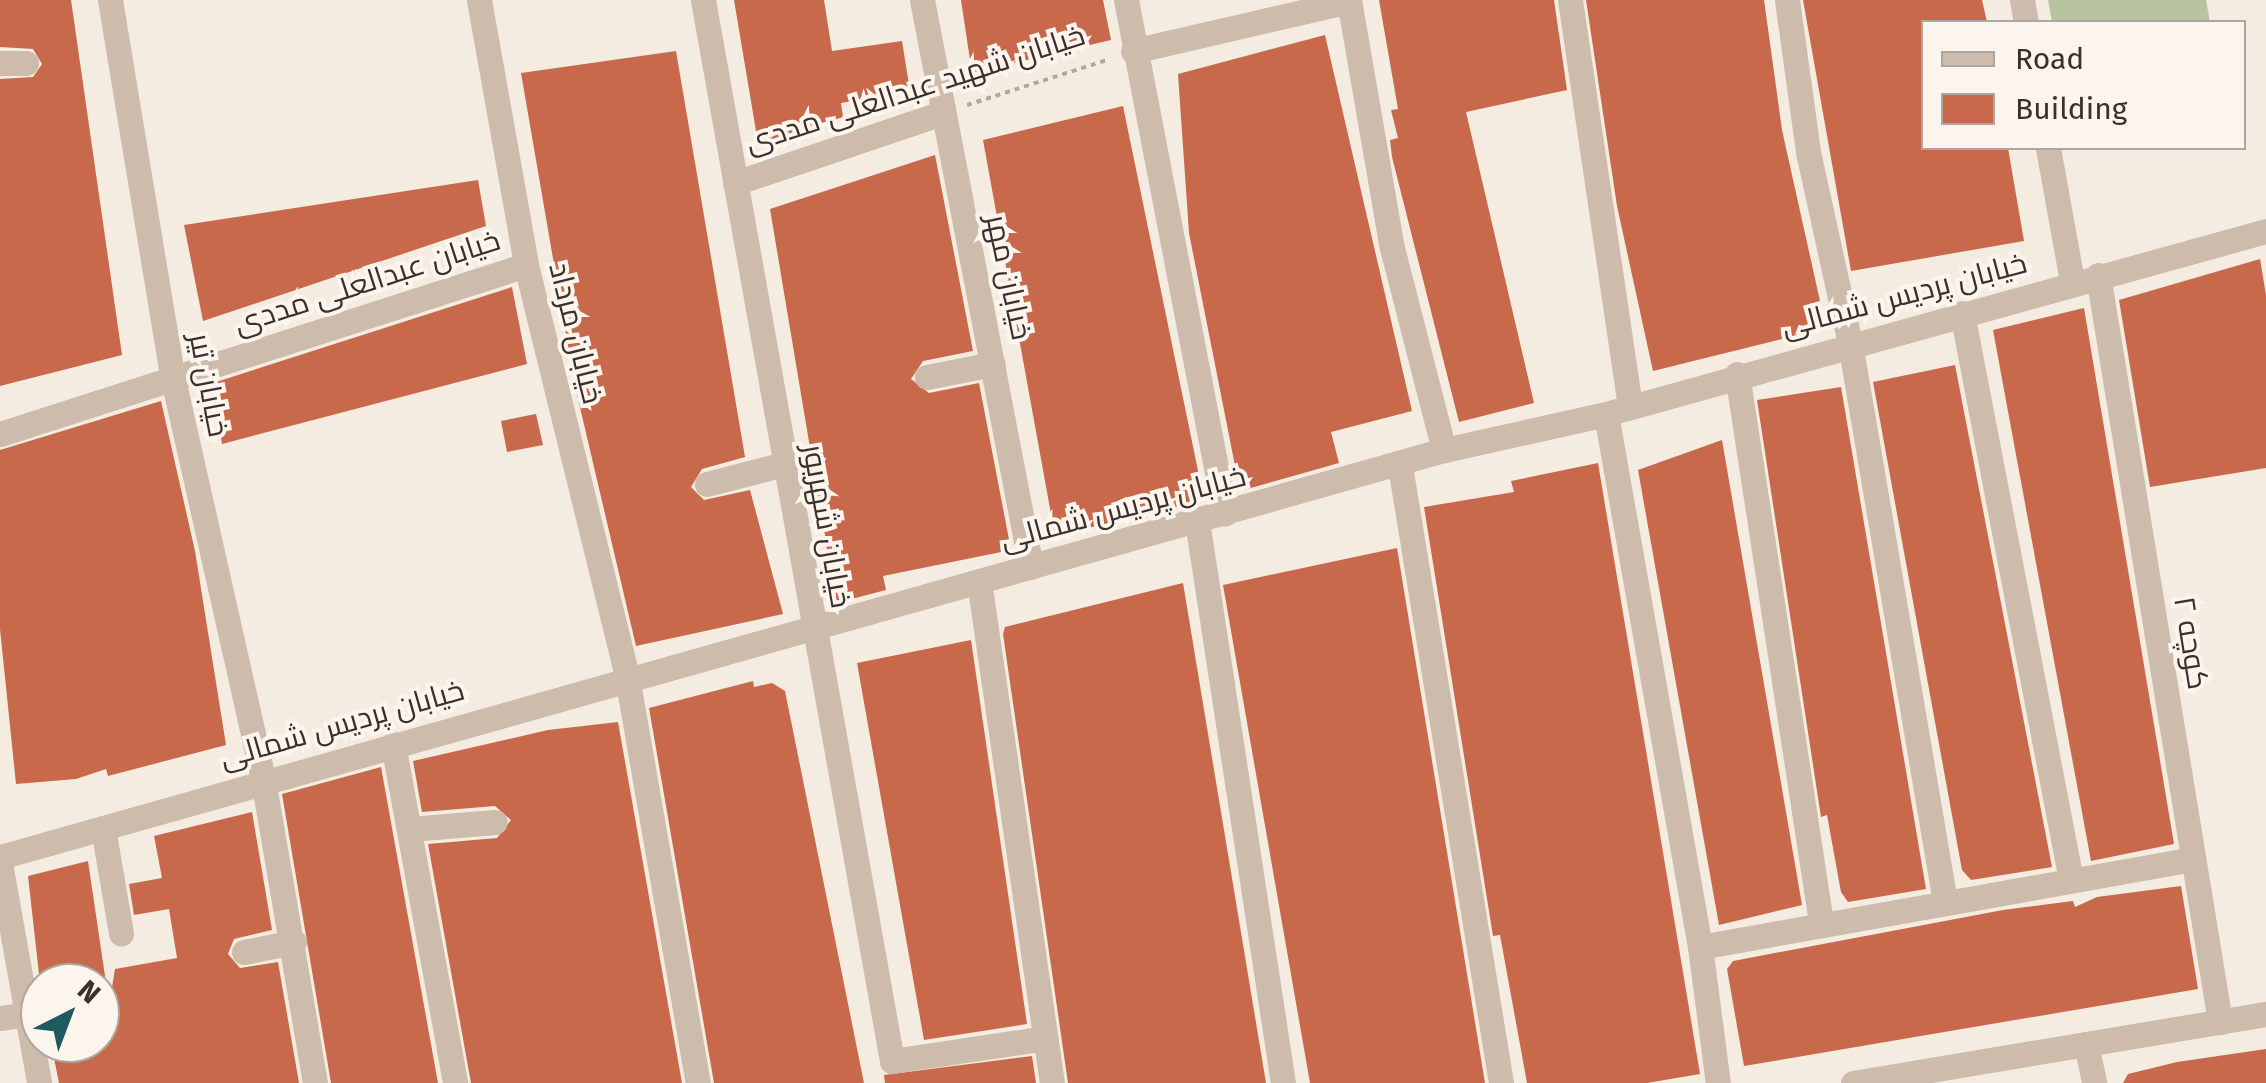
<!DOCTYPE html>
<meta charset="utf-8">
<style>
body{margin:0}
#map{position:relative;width:2266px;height:1083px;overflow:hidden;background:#f4ebe1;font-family:"Fira Sans",Cairo,sans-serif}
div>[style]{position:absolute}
.green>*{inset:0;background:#b8c4a0}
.building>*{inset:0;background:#c8694b}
.path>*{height:4px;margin-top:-2px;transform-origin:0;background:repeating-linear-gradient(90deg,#b9a596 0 5px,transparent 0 10px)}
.minor>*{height:25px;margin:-12.5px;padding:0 12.5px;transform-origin:12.5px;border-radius:12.5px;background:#cdbbac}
.tertiary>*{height:25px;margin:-12.5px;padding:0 12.5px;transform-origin:12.5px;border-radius:12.5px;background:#cdbbac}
span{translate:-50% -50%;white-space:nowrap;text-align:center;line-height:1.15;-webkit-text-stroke:8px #fbf5ee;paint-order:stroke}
.street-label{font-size:30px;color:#3b302b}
.legend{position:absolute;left:1921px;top:20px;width:325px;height:130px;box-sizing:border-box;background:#fbf5ee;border:2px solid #aea6a0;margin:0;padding:12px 18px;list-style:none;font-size:30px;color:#3b302b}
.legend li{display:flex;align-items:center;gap:20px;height:50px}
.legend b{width:50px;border:2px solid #aea6a0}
.north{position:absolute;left:20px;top:963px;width:100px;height:100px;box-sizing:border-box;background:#fbf5ee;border:2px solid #aea6a0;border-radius:50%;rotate:42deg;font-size:28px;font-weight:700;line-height:40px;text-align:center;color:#3b302b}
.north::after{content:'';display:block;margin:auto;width:35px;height:45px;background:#1f5a5e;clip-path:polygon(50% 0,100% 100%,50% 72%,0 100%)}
</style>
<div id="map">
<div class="green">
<i style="clip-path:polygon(2048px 0,2206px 0,2210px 22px,2052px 22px)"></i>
</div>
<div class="building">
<i style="clip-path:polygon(0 0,71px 0,122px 355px,0 386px,0 79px,33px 77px,42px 64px,33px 49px,0 47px)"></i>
<i style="clip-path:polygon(734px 0,824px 0,832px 51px,902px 41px,910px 91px,841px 103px,843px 117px,770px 140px,756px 131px)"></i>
<i style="clip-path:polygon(961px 0,1103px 0,1111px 40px,972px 73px)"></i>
<i style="clip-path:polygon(1379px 0,1554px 0,1567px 90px,1466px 112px,1534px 403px,1459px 422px,1392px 157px,1390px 140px,1398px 138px,1391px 110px,1398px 109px)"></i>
<i style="clip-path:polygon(1586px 0,1764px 0,1782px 130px,1826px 328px,1653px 371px,1617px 206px)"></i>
<i style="clip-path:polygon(1803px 0,1982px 0,1987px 22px,1924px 22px,1924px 148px,2008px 148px,2024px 241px,1851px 271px)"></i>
<i style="clip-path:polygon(1325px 35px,1412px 411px,1331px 432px,1339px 463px,1240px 491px,1189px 233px,1178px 74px)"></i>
<i style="clip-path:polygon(676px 51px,745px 457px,702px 469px,691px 487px,704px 500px,750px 490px,783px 614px,636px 646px,575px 386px,521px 73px)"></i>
<i style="clip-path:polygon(1123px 106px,1204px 500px,1055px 536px,983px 140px)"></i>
<i style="clip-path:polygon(935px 155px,973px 351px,923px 361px,911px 379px,929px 393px,979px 383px,1011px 550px,883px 576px,886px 590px,836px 603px,770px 209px)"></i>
<i style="clip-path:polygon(478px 180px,486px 226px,203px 321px,184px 225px)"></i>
<i style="clip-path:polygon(2260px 259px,2266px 295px,2266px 468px,2150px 487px,2119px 300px)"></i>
<i style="clip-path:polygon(512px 287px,527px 364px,222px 444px,213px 383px)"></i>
<i style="clip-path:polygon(2084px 308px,2174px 844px,2091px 861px,1993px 330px)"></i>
<i style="clip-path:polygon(1955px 365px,2052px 867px,1971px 880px,1962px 870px,1873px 382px)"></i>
<i style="clip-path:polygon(1841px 387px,1926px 889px,1848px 902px,1841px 892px,1827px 815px,1821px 817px,1757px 400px)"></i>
<i style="clip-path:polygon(161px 401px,195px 551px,226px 745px,108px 776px,106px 769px,76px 779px,16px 784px,0 629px,0 450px)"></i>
<i style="clip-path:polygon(536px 414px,543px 445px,507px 452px,501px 421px)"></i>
<i style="clip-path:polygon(1722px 440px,1802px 905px,1719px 925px,1638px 470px)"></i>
<i style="clip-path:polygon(1598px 463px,1700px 1074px,1647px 1083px,1527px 1083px,1500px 935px,1493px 936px,1424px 507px,1514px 492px,1511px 481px)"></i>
<i style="clip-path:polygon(1397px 548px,1485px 1083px,1310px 1083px,1223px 585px)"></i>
<i style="clip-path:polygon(1183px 583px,1266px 1083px,1068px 1083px,1003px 634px,1005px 627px)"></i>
<i style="clip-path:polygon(971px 640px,1027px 1024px,924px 1040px,857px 663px)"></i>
<i style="clip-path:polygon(753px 681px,754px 687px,772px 683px,785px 691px,864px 1083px,714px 1083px,649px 708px)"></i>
<i style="clip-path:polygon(618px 722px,682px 1083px,471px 1083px,428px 844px,497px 838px,511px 820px,495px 806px,422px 812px,413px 761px,548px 730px)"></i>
<i style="clip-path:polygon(381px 767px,438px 1083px,331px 1083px,282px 794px)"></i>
<i style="clip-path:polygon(252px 812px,272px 930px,234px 939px,228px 954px,240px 968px,278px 962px,299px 1083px,59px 1083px,51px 1043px,100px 1043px,100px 1012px,108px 1012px,115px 969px,177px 958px,169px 909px,134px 915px,129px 884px,162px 878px,154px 836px)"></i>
<i style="clip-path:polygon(88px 861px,106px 983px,40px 983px,28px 876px)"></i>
<i style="clip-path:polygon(2181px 886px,2198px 989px,1744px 1066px,1727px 969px,1733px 961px,2003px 910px,2073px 901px,2075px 907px,2097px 897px)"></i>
<i style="clip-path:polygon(2266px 1049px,2266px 1083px,2123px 1083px,2128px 1074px,2177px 1062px)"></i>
<i style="clip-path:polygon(1032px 1056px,1036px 1083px,885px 1083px,884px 1075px)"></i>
</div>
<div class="path">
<i style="left:967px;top:105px;width:150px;rotate:-17.8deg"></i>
</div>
<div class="minor">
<i style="left:110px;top:0;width:384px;rotate:80.6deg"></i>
<i style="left:173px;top:379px;width:410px;rotate:77.3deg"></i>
<i style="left:263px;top:779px;width:308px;rotate:80.3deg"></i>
<i style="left:479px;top:0;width:269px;rotate:79.9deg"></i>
<i style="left:526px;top:265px;width:424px;rotate:76.2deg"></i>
<i style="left:627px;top:677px;width:412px;rotate:80.1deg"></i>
<i style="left:703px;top:0;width:1078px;rotate:79.9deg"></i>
<i style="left:892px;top:1061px;width:155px;rotate:-8.5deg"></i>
<i style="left:922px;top:0;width:577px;rotate:79.12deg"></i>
<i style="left:1126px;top:0;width:523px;rotate:79.1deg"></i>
<i style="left:1349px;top:0;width:248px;rotate:80.2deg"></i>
<i style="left:1391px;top:244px;width:213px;rotate:75.6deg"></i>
<i style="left:1570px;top:0;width:411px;rotate:81.6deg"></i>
<i style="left:1787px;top:0;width:153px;rotate:82.1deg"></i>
<i style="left:1808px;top:152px;width:196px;rotate:77.6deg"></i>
<i style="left:1850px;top:343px;width:567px;rotate:80.35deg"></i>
<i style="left:2022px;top:0;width:22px;rotate:80deg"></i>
<i style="left:1133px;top:51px;width:222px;rotate:-13deg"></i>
<i style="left:0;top:63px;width:26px"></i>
<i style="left:2048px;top:148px;width:136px;rotate:79.8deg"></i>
<i style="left:735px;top:183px;width:219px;rotate:-18.7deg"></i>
<i style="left:2098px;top:275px;width:757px;rotate:80.72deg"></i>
<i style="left:1962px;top:313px;width:577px;rotate:79.12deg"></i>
<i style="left:1737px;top:374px;width:554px;rotate:81.29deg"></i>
<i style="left:927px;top:377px;width:67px;rotate:-11.1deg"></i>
<i style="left:1606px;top:414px;width:541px;rotate:80deg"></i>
<i style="left:1700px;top:947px;width:137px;rotate:82.5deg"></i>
<i style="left:0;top:434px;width:552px;rotate:-17.81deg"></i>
<i style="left:1400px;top:466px;width:625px;rotate:80.7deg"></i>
<i style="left:707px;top:484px;width:80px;rotate:-14.6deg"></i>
<i style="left:1197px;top:521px;width:569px;rotate:81.3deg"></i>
<i style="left:979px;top:581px;width:507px;rotate:81.73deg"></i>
<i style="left:393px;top:744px;width:345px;rotate:79.6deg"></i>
<i style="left:103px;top:828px;width:107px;rotate:80.3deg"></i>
<i style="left:410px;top:829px;width:85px;rotate:-4.7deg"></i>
<i style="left:0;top:863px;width:223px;rotate:79.9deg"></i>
<i style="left:1700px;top:947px;width:501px;rotate:-10.12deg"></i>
<i style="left:244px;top:952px;width:51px;rotate:-11.3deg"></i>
<i style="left:0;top:1018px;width:27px;rotate:-8deg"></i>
<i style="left:2086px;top:1044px;width:40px;rotate:78deg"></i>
<i style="left:1853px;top:1083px;width:419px;rotate:-9.5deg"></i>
</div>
<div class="tertiary">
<i style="left:0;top:857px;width:1500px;rotate:-15.74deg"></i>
<i style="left:1444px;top:450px;width:166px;rotate:-12.5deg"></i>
<i style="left:1606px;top:414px;width:685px;rotate:-15.5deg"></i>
</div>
<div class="street-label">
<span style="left:915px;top:89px;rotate:-18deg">خیابان شهید عبدالعلی مددی</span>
<span style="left:1009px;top:277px;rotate:78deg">خیابان مهر</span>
<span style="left:367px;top:282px;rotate:-18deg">خیابان عبدالعلی مددی</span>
<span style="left:1904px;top:295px;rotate:-15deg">خیابان پردیس شمالی</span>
<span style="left:576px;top:333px;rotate:76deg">خیابان مرداد</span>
<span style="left:209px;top:385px;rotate:79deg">خیابان تیر</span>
<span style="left:1123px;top:508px;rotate:-15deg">خیابان پردیس شمالی</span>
<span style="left:827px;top:526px;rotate:80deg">خیابان شهریور</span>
<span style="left:2191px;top:643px;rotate:81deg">کوچه ۲</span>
<span style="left:342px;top:724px;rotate:-16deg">خیابان پردیس شمالی</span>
</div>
<ul class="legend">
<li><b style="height:12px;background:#cdbbac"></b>Road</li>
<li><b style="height:28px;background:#c8694b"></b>Building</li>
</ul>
<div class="north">N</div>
</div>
